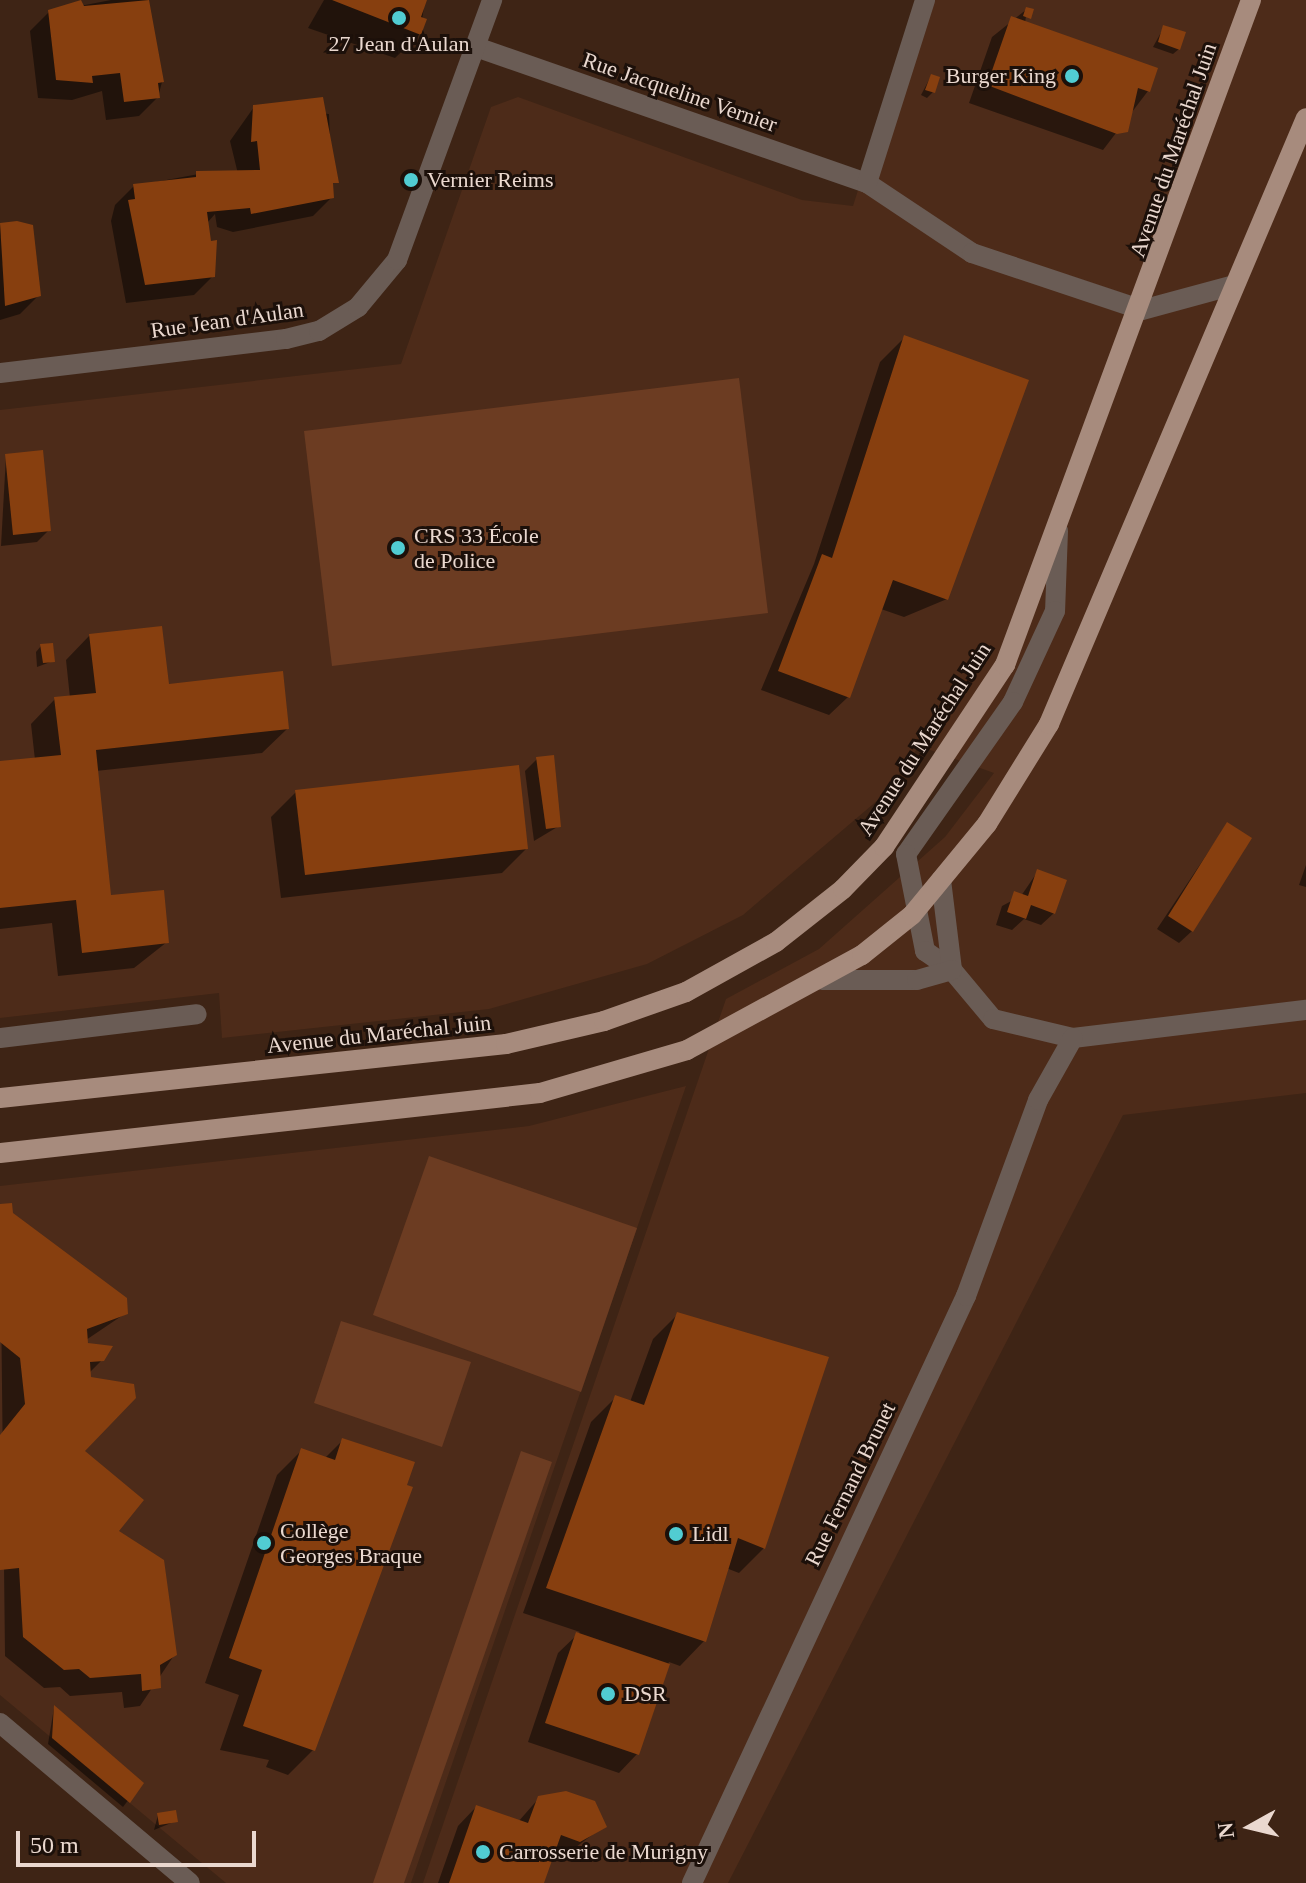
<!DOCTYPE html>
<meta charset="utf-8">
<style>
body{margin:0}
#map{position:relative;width:1306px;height:1883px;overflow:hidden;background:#3e2415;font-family:"Times New Roman",serif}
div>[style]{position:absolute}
.built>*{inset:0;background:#4d2b19}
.green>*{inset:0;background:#6c3c22}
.shadow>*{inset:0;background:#0007}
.building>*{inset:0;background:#873f0f}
.minor>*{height:20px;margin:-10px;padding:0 10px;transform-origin:10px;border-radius:10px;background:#6a5c55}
.major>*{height:20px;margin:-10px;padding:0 10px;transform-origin:10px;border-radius:10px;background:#a78b7d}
.dots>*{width:22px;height:22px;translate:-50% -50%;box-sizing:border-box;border:4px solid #1c100a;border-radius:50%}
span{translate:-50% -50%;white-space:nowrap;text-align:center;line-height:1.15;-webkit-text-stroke:6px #1c100a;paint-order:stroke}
.poi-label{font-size:22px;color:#ead8cf}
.right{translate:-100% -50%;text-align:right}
.left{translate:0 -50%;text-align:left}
.street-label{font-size:22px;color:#ead8cf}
.north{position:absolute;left:1210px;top:1787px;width:80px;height:80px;-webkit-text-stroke:6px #1c100a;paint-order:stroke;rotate:262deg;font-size:22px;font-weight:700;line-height:32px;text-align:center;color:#ead8cf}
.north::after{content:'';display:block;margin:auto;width:28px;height:36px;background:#ead8cf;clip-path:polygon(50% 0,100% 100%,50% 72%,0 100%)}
.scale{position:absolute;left:16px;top:1831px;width:240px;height:36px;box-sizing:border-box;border:4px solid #ead8cf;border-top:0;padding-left:10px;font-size:24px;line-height:28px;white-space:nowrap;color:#ead8cf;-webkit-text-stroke:6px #1c100a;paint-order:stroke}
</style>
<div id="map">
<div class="built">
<i style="clip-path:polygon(918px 0,1306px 0,1306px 1093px,1123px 1115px,728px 1883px,423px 1883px,726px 999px,819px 949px,945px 837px,994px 773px,919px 746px,885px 794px,743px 915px,647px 964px,489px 1009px,222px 1038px,219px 993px,0 1018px,0 410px,401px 364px,491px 107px,518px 97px,802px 200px,853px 206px)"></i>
<i style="clip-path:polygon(686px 1086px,411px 1883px,226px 1883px,0 1695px,0 1186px,529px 1126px)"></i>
</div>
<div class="green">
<i style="clip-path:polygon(739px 378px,768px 613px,332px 666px,304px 431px)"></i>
<i style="clip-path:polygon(429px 1156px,637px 1228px,581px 1392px,373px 1315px)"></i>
<i style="clip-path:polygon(341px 1321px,471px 1362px,442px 1447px,314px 1403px)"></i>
<i style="clip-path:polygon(521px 1451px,552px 1462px,404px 1883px,373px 1883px)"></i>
</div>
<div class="shadow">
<i style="clip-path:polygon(111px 0,148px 0,162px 82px,158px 97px,139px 116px,106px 120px,102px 91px,72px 100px,38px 98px,30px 31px,49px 12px)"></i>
<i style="clip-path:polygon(324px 0,425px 0,420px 34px,395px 58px,308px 28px)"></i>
<i style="clip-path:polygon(1027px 9px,1025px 23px,1132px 60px,1148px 91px,1103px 150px,969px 103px,992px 37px)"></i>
<i style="clip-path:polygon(1164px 27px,1179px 49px,1173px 54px,1153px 47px)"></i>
<i style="clip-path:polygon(931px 76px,933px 92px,927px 98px,921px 95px)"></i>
<i style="clip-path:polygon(254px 107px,329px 114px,332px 197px,313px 216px,233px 232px,217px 227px,215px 214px,207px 223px,213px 276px,194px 295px,126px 303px,111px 221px,115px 205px,134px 186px,215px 171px,238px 174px,230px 141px)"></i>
<i style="clip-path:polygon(0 225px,31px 227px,39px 295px,20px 314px,0 320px)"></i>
<i style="clip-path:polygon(905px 337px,947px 599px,904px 617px,881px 609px,848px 697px,829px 715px,761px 690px,814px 564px,880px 362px)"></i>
<i style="clip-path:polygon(6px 456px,49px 530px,37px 542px,1px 546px)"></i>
<i style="clip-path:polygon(90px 635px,167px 686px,287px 729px,262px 753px,96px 771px,109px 895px,167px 942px,134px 968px,58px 976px,52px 923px,0 929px,0 763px,35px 760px,31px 724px,55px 699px,70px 698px,66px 660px)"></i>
<i style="clip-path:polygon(41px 646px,53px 661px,37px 667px,36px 652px)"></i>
<i style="clip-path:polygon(537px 759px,559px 826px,534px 841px,525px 771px)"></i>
<i style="clip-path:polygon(296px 792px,526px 849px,502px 873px,281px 898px,271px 817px)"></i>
<i style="clip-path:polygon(1227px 824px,1192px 931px,1179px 943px,1157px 929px)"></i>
<i style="clip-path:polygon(1306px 865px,1306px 887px,1299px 885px)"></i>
<i style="clip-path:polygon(1038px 871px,1054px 913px,1041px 925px,1024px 919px,1012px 930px,996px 925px,1002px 906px,1021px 896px)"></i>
<i style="clip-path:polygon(0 1206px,126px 1313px,86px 1340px,102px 1360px,89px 1373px,82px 1451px,175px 1654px,140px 1706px,124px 1708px,122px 1692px,70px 1696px,60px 1687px,44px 1688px,5px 1656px)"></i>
<i style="clip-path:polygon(678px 1314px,764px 1548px,739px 1573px,726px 1568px,704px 1641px,680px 1666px,669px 1662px,637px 1754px,619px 1773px,528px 1742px,558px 1653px,580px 1632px,523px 1613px,591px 1422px,616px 1397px,630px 1402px,653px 1339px)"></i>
<i style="clip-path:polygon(343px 1440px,313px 1750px,288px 1775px,266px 1767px,269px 1760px,220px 1750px,239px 1695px,205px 1683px,277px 1475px,301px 1451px,324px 1459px)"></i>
<i style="clip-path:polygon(54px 1708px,141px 1783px,123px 1807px,48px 1744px)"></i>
<i style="clip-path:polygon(539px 1798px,604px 1826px,560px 1859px,551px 1856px,542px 1883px,438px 1883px,458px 1826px,476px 1807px,518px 1822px)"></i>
<i style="clip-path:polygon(158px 1815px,176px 1821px,154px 1830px)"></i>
</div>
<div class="building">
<i style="clip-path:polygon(81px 0,84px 6px,149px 0,164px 82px,158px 83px,160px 98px,124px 102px,120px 73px,92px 76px,93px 83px,56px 80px,48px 10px)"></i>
<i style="clip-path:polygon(332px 0,427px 0,421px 17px,427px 19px,421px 35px)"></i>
<i style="clip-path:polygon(1026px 7px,1034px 9px,1031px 19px,1023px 16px)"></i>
<i style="clip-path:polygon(1011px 16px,1158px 68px,1150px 92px,1138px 88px,1128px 132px,1117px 134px,987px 85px)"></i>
<i style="clip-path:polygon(1163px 25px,1186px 32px,1180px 50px,1158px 42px)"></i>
<i style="clip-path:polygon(931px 74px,940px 77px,935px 93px,925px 90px)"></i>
<i style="clip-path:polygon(323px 97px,339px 183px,333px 183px,334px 198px,251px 214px,250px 208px,207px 212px,211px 241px,217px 240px,215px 277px,145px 285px,128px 200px,135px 199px,133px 184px,196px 177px,196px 171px,260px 170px,257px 141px,251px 142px,253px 105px)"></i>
<i style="clip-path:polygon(17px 221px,33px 225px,41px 296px,5px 306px,0 223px)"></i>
<i style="clip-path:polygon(904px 335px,1029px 380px,948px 600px,893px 580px,850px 698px,778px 671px,822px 554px,832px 558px)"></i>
<i style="clip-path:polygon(43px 450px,51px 531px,13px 535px,5px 454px)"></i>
<i style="clip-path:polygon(162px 626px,169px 684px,283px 671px,289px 729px,96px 750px,111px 895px,164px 890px,169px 943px,82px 953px,76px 900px,0 908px,0 761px,61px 755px,54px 697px,96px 693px,89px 634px)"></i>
<i style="clip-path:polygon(53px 643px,55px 662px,43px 663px,40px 644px)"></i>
<i style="clip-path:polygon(554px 755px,561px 827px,546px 829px,536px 757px)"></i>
<i style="clip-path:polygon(519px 765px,528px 849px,305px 875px,295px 790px)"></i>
<i style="clip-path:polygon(1227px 822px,1252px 838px,1193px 932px,1168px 916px)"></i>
<i style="clip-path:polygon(1037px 869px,1067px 880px,1055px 914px,1031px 905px,1026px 919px,1007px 912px,1014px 891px,1028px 896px)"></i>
<i style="clip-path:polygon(12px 1203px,13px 1213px,127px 1298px,128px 1314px,87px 1329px,88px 1343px,113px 1346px,104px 1361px,90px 1362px,91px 1377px,134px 1384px,136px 1398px,85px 1451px,144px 1500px,119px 1531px,164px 1560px,177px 1655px,160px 1665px,161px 1688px,142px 1691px,141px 1674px,90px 1678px,79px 1669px,64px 1670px,23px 1637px,19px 1568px,0 1570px,0 1435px,25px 1404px,20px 1358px,0 1342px,0 1204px)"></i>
<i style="clip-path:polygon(677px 1312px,829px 1357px,765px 1549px,738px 1538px,706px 1642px,546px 1588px,615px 1395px,644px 1405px)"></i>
<i style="clip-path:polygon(342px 1438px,415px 1462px,407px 1485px,413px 1487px,315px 1751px,243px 1726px,262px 1670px,229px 1658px,301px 1448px,335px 1460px)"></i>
<i style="clip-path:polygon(576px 1632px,670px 1664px,639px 1755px,545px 1723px)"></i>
<i style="clip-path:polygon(54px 1705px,144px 1783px,130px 1803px,52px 1738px)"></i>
<i style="clip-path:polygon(566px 1791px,595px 1801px,607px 1827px,580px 1842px,561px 1835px,544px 1883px,449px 1883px,476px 1805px,528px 1823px,538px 1796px)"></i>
<i style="clip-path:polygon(176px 1810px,178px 1822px,159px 1825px,157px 1813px)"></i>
</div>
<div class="minor">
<i style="left:476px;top:47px;width:414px;rotate:19.2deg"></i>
<i style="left:867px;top:183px;width:126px;rotate:33.7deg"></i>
<i style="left:972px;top:253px;width:179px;rotate:18.5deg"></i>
<i style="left:1142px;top:310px;width:95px;rotate:-15.2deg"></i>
<i style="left:867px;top:183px;width:192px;rotate:-72.4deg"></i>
<i style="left:0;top:373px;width:288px;rotate:-6.8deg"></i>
<i style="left:286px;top:339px;width:34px;rotate:-14deg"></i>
<i style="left:319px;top:331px;width:46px;rotate:-31.6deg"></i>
<i style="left:358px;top:307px;width:61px;rotate:-50.3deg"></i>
<i style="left:397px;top:260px;width:277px;rotate:-69.9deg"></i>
<i style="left:1058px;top:531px;width:80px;rotate:92.1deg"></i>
<i style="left:1055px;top:611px;width:100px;rotate:114.8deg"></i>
<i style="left:1013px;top:702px;width:186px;rotate:125.1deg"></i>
<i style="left:906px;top:854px;width:99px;rotate:78.9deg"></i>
<i style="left:925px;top:951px;width:33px;rotate:35deg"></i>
<i style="left:952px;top:970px;width:64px;rotate:50.1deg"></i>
<i style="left:993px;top:1019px;width:82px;rotate:13.4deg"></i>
<i style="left:1073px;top:1038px;width:235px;rotate:-6.9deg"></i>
<i style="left:941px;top:880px;width:91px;rotate:83deg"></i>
<i style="left:822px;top:980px;width:95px"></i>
<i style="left:917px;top:980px;width:36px;rotate:-16deg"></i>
<i style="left:0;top:1038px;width:198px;rotate:-6.9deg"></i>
<i style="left:0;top:1723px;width:248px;rotate:40.1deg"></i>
<i style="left:692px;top:1883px;width:648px;rotate:-64.98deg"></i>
<i style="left:966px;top:1296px;width:209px;rotate:-69.8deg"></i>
<i style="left:1038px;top:1100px;width:71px;rotate:-60.6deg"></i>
</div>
<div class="major">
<i style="left:0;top:1098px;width:509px;rotate:-6.09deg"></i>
<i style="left:506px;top:1044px;width:101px;rotate:-13.2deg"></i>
<i style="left:604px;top:1021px;width:87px;rotate:-19.5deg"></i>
<i style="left:686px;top:992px;width:103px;rotate:-29.1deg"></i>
<i style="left:776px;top:942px;width:85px;rotate:-38.3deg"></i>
<i style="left:843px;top:889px;width:59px;rotate:-45.7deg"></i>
<i style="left:884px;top:847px;width:219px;rotate:-56.4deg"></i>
<i style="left:1005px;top:665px;width:709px;rotate:-69.7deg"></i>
<i style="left:0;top:1153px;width:543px;rotate:-6.34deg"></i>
<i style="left:540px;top:1093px;width:153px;rotate:-16.3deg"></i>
<i style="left:687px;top:1050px;width:199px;rotate:-28.5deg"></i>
<i style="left:862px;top:955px;width:64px;rotate:-38.7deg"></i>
<i style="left:912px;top:915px;width:118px;rotate:-50.5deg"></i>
<i style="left:987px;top:824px;width:118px;rotate:-58.2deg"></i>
<i style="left:1049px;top:724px;width:658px;rotate:-67.02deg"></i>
</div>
<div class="dots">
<i style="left:399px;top:18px;background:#51ccd2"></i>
<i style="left:1072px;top:76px;background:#51ccd2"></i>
<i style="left:411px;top:180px;background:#51ccd2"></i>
<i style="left:398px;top:548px;background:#51ccd2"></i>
<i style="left:676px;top:1534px;background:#51ccd2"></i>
<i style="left:264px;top:1543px;background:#51ccd2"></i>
<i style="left:608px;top:1694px;background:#51ccd2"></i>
<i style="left:483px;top:1852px;background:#51ccd2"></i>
</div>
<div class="poi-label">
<span style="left:399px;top:44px">27 Jean d'Aulan</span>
<span class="right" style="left:1056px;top:76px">Burger King</span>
<span class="left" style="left:427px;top:180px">Vernier Reims</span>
<span class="left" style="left:414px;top:548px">CRS 33 École<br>de Police</span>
<span class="left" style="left:280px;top:1543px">Collège<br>Georges Braque</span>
<span class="left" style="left:692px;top:1534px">Lidl</span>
<span class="left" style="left:624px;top:1694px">DSR</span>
<span class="left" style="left:499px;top:1852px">Carrosserie de Murigny</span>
</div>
<div class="street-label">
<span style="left:680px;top:92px;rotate:19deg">Rue Jacqueline Vernier</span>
<span style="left:1173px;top:150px;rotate:-71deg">Avenue du Maréchal Juin</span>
<span style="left:227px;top:320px;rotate:-8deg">Rue Jean d'Aulan</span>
<span style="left:924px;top:739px;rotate:-57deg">Avenue du Maréchal Juin</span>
<span style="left:379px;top:1034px;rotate:-6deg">Avenue du Maréchal Juin</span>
<span style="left:850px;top:1484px;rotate:-64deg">Rue Fernand Brunet</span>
</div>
<div class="north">N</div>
<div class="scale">50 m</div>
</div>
